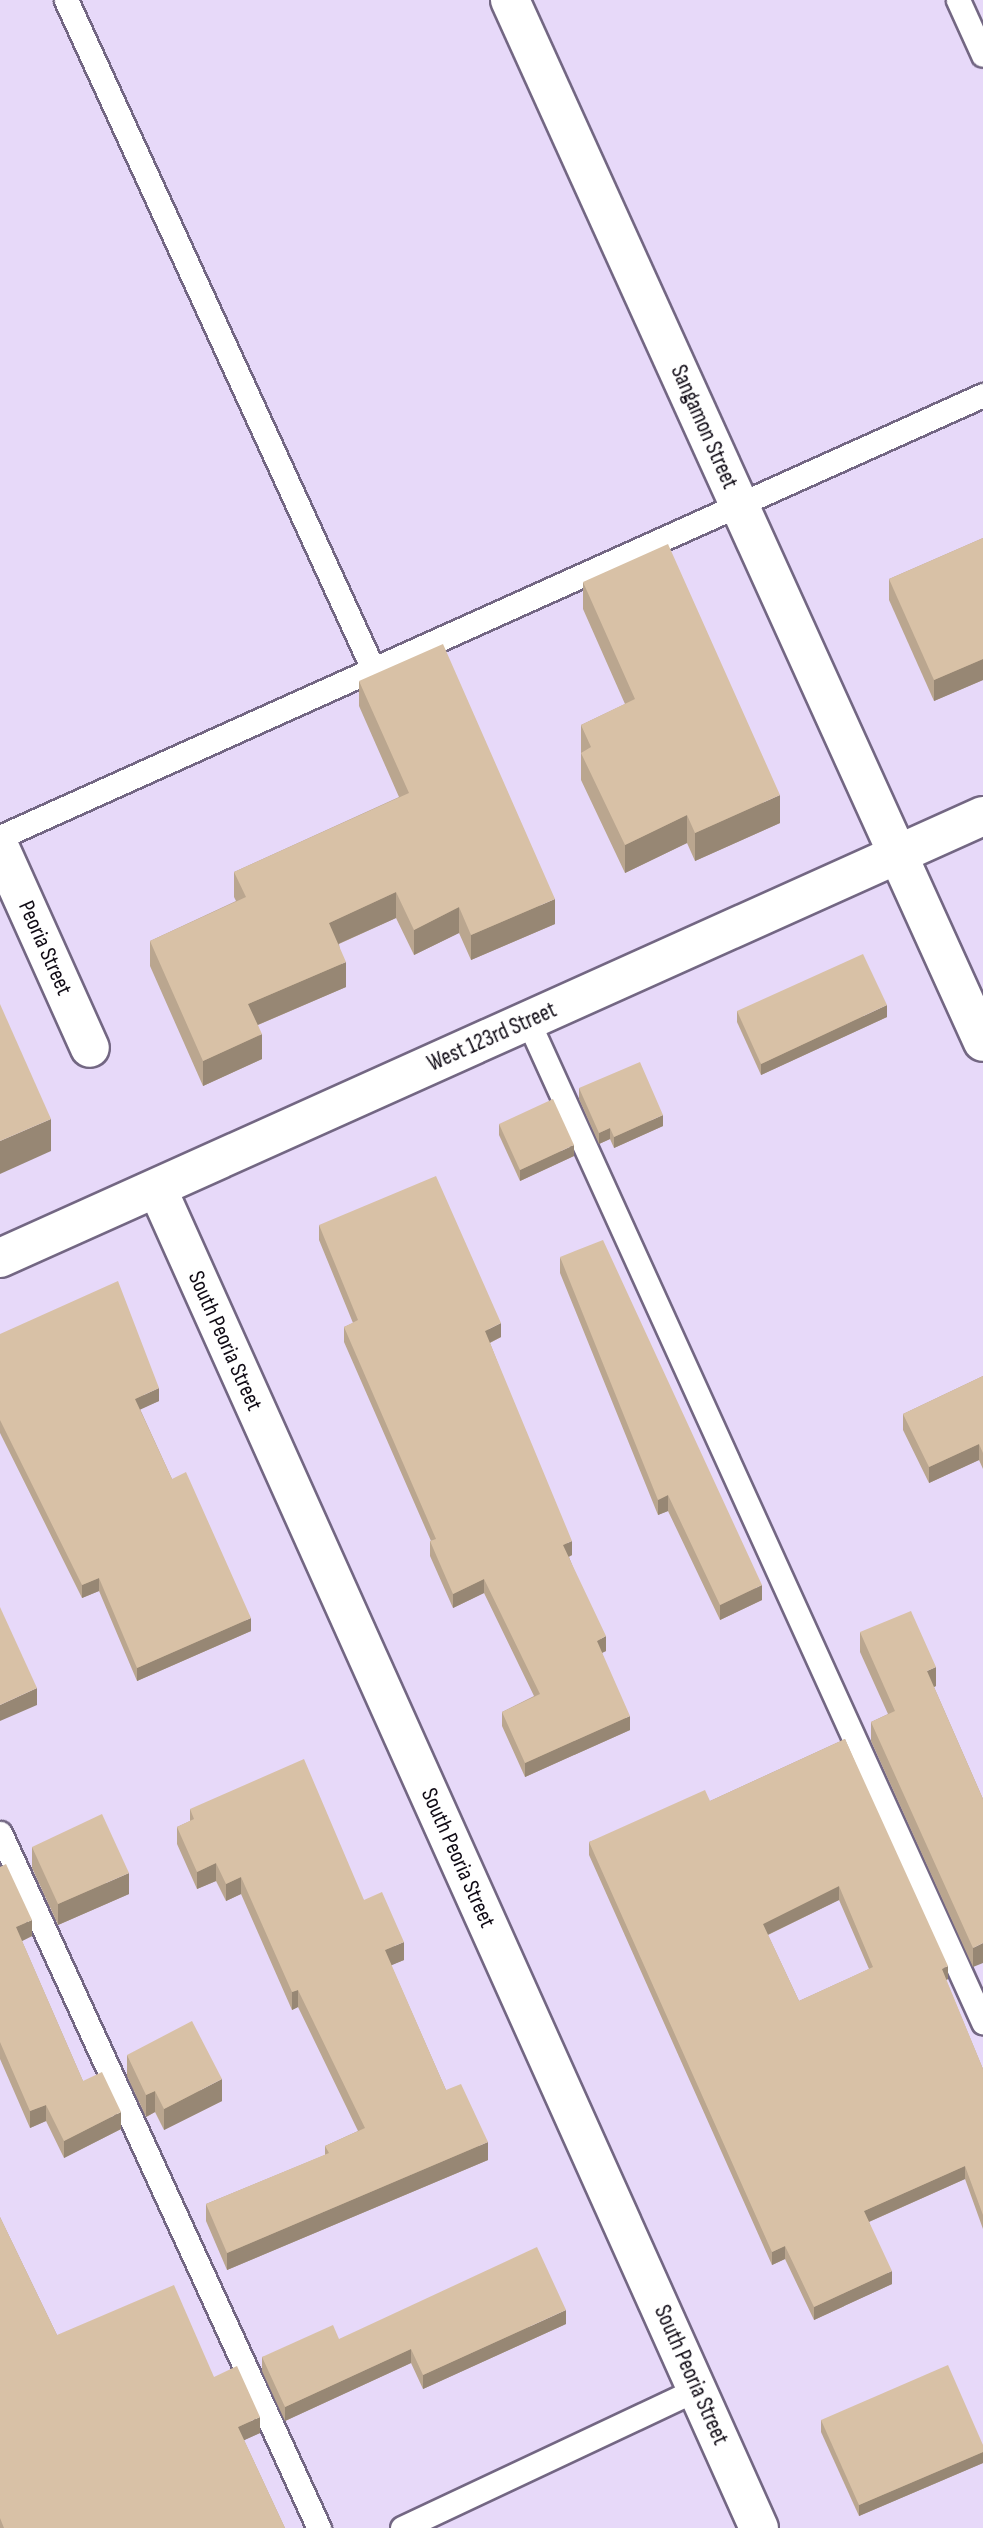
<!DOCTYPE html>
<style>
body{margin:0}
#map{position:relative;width:983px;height:2528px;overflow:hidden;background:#e7d9f9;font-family:"Sofia Sans Condensed",sans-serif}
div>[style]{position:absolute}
.roads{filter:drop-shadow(2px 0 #736783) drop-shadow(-2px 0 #736783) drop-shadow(0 2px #736783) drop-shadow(0 -2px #736783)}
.service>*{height:23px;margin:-11.5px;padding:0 11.5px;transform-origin:11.5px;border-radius:11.5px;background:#fff}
.minor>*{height:38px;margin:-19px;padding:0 19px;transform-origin:19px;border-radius:19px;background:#fff}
.wall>*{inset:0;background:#baa68f}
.shaded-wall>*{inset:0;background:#978774}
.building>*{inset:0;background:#d8c1a6}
span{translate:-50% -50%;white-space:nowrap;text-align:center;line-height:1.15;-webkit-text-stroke:6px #fff;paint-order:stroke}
.street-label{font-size:23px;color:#100b15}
</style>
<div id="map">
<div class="roads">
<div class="service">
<i style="left:66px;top:0;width:736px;rotate:65.35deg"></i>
<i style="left:958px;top:0;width:60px;rotate:65.6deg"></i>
<i style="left:0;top:837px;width:1078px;rotate:-24.21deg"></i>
<i style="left:528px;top:1021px;width:1100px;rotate:65.56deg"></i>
<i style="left:0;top:1833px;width:765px;rotate:65.35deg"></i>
<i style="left:402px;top:2528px;width:326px;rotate:-25.2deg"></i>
</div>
<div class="minor">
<i style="left:510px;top:0;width:1144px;rotate:65.59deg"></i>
<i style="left:0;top:848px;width:219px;rotate:65.8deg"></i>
<i style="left:157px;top:1188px;width:1469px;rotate:65.81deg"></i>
<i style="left:0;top:1258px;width:1078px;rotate:-24.21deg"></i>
</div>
</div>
<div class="wall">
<i style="clip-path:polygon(983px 538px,983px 680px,934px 701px,889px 600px,889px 579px)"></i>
<i style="clip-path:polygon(583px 582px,780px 823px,695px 861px,687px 843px,625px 873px,581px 780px,581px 725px,625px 704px,583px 609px)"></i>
<i style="clip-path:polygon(359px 681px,555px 924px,471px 960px,459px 933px,414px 955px,396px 918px,339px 944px,346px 987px,258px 1025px,262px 1059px,203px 1086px,150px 966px,150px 941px,236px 901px,234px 897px,234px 872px,399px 797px,359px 706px)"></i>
<i style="clip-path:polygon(737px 1011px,887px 1017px,761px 1075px,737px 1022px)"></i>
<i style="clip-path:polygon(579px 1088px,663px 1126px,614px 1148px,610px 1139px,599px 1144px,579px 1099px)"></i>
<i style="clip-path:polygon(499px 1124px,574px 1156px,520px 1181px,499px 1135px)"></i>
<i style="clip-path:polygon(319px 1225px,501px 1337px,490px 1343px,572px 1555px,569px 1557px,606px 1651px,602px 1653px,630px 1730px,525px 1777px,502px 1726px,502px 1712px,534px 1696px,484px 1593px,453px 1608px,430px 1556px,430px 1541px,431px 1541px,344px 1342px,344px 1327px,353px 1323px,319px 1240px)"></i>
<i style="clip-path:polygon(560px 1257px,762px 1600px,720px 1620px,668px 1511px,658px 1515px,560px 1273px)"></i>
<i style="clip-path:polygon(0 1334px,159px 1401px,140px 1409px,172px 1479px,251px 1631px,137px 1681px,99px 1591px,82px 1598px,0 1433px)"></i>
<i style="clip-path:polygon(983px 1376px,983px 1469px,979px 1460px,929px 1483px,903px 1430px,903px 1414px)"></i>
<i style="clip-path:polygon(860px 1632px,936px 1686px,934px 1687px,983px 1799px,973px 1967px,871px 1741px,871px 1722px,888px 1714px,860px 1652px)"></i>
<i style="clip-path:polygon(evenodd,845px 1739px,948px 1979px,946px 1980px,983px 2069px,983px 2229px,965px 2179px,869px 2222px,892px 2284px,814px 2320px,785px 2259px,772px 2265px,589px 1855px,589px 1842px,710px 1801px,845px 1739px,839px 1900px,869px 1969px,799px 2001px,768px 1935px,839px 1900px)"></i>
<i style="clip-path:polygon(190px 1809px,364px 1900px,404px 1960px,391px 1965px,446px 2090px,488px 2160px,227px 2270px,206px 2221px,206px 2204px,325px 2155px,325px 2146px,358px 2131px,298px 2007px,292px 2010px,241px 1894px,226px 1901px,216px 1881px,197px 1889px,177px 1844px,177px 1827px,190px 1821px)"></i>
<i style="clip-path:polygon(32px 1847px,129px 1894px,58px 1925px,32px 1868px)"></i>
<i style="clip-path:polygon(0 1867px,32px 1936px,22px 1941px,83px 2081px,121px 2129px,64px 2158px,46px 2121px,30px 2128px,0 2059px)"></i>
<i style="clip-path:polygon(127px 2055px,222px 2101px,164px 2130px,155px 2112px,146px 2117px,127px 2076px)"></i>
<i style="clip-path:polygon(0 2217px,57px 2335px,214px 2377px,260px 2433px,244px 2440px,285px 2528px,0 2528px)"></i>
<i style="clip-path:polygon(566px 2324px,423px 2389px,411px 2363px,285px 2421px,262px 2371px,262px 2357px,339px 2339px)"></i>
<i style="clip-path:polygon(821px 2420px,983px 2445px,983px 2463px,859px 2516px,821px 2432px)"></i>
</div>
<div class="shaded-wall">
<i style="clip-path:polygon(983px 659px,983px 680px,934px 701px,934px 680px)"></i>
<i style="clip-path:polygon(780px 795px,780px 823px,695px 861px,695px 833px)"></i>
<i style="clip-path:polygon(687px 815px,687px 843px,625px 873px,625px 845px)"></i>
<i style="clip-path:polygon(396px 892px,396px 918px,329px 948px,329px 923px)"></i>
<i style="clip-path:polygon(555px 899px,555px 924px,471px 960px,471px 935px)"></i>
<i style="clip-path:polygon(459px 907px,459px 933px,414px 955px,414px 930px)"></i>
<i style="clip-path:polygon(346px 962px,346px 987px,248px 1029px,248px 1004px)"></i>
<i style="clip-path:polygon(887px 1005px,887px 1017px,761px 1075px,761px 1064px)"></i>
<i style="clip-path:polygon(262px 1034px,262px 1059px,203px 1086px,203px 1061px)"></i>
<i style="clip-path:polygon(663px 1115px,663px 1126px,614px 1148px,614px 1137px)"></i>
<i style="clip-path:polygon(51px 1119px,51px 1151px,0 1174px,0 1141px)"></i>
<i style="clip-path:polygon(610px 1128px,610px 1139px,599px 1144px,599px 1133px)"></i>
<i style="clip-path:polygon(574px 1145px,574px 1156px,520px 1181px,520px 1170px)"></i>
<i style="clip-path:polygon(501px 1323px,501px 1337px,485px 1345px,485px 1331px)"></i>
<i style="clip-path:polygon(159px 1388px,159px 1401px,135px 1412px,135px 1399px)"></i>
<i style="clip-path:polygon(979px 1444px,979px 1460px,929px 1483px,929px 1467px)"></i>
<i style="clip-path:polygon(668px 1495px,668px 1511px,658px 1515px,658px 1500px)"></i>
<i style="clip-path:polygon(572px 1541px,572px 1555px,563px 1559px,563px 1545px)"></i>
<i style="clip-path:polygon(99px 1578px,99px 1591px,82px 1598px,82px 1585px)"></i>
<i style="clip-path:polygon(484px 1579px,484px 1593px,453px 1608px,453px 1594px)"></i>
<i style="clip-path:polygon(762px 1585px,762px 1600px,720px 1620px,720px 1605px)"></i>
<i style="clip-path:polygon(251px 1618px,251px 1631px,137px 1681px,137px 1668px)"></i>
<i style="clip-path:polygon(606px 1636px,606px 1651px,597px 1655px,597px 1641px)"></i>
<i style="clip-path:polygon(936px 1667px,936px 1686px,927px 1690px,927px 1671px)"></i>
<i style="clip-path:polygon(37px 1688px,37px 1705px,0 1721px,0 1705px)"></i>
<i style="clip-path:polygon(630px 1716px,630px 1730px,525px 1777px,525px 1763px)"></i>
<i style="clip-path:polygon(216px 1863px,216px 1881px,197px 1889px,197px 1872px)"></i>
<i style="clip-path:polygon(129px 1873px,129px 1894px,58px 1925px,58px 1904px)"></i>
<i style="clip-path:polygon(241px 1877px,241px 1894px,226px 1901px,226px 1884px)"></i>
<i style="clip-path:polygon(839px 1886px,839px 1900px,763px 1937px,763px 1924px)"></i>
<i style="clip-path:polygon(32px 1920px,32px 1936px,16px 1944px,16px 1927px)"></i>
<i style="clip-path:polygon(404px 1942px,404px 1960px,385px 1968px,385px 1950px)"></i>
<i style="clip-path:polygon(983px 1943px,983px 1963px,973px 1967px,973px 1948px)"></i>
<i style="clip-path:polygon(948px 1966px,948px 1979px,942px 1982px,942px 1969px)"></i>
<i style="clip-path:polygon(298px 1990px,298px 2007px,292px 2010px,292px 1992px)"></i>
<i style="clip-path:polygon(222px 2079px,222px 2101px,164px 2130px,164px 2109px)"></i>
<i style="clip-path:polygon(155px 2091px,155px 2112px,146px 2117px,146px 2095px)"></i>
<i style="clip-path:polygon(46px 2105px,46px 2121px,30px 2128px,30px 2111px)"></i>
<i style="clip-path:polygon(121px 2112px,121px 2129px,64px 2158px,64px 2141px)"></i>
<i style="clip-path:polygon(488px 2142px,488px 2160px,227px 2270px,227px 2253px)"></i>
<i style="clip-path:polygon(965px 2166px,965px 2179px,864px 2224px,864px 2211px)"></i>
<i style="clip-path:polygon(785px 2246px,785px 2259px,772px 2265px,772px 2252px)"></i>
<i style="clip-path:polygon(892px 2271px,892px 2284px,814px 2320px,814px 2307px)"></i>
<i style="clip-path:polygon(566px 2310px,566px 2324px,423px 2389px,423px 2375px)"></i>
<i style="clip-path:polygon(411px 2349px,411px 2363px,285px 2421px,285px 2407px)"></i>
<i style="clip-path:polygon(260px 2417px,260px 2433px,238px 2443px,238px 2427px)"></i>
<i style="clip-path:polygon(983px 2452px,983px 2463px,859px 2516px,859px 2505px)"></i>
</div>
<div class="building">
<i style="clip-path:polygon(983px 538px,983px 659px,934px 680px,889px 579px)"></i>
<i style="clip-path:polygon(668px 544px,780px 795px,695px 833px,687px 815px,625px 845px,581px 753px,591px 747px,581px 725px,635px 699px,583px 582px)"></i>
<i style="clip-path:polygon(443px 644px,555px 899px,471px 935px,459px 907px,414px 930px,396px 892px,329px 923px,346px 962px,248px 1004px,262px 1034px,203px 1061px,150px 941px,246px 897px,234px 872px,409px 793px,359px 681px)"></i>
<i style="clip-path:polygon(863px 954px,887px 1005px,761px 1064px,737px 1011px)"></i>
<i style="clip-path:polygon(0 1004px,51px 1119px,0 1141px)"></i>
<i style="clip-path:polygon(640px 1062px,663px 1115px,614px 1137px,610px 1128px,599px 1133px,579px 1088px)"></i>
<i style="clip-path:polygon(553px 1099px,574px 1145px,520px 1170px,499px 1124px)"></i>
<i style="clip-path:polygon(436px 1176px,501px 1323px,485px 1331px,572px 1541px,563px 1545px,606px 1636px,597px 1641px,630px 1716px,525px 1763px,502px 1712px,540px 1694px,484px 1579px,453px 1594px,430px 1541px,436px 1539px,344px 1327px,358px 1320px,319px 1225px)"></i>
<i style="clip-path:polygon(603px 1240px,762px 1585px,720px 1605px,668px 1495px,658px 1500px,560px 1257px)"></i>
<i style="clip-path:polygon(118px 1281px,159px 1388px,135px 1399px,172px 1479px,186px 1472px,251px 1618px,137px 1668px,99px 1578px,82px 1585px,0 1420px,0 1334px)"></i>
<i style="clip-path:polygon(983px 1376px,983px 1453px,979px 1444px,929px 1467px,903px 1414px)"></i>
<i style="clip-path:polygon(0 1607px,37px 1688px,0 1705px)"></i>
<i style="clip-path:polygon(911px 1611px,936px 1667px,927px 1671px,983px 1799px,983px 1943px,973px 1948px,871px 1722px,895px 1711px,860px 1632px)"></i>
<i style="clip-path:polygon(evenodd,845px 1739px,948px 1966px,942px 1969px,983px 2069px,983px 2215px,965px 2166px,864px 2211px,892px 2271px,814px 2307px,785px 2246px,772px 2252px,589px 1842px,705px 1790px,710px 1801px,845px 1739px,839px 1886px,873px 1967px,799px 2001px,763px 1924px,839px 1886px)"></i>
<i style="clip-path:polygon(304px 1759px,364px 1900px,382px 1892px,404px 1942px,385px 1950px,446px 2090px,461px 2084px,488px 2142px,227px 2253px,206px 2204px,329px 2153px,325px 2146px,365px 2128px,298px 1990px,292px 1992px,241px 1877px,226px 1884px,216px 1863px,197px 1872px,177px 1827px,194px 1819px,190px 1809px)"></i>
<i style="clip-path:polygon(102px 1814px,129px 1873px,58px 1904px,32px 1847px)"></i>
<i style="clip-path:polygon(6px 1864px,32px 1920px,16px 1927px,83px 2081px,102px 2072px,121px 2112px,64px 2141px,46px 2105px,30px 2111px,0 2042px,0 1867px)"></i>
<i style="clip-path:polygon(192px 2021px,222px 2079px,164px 2109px,155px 2091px,146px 2095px,127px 2055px)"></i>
<i style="clip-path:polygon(0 2217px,57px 2335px,174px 2285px,214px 2377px,237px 2366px,260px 2417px,238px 2427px,285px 2528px,4px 2528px,0 2518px)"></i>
<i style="clip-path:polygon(537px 2247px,566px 2310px,423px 2375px,411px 2349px,285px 2407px,262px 2357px,333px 2325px,339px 2339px)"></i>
<i style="clip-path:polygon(948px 2365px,983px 2445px,983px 2452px,859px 2505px,821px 2420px)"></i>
</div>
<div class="street-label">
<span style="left:704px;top:427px;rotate:66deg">Sangamon Street</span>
<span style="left:45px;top:948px;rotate:66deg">Peoria Street</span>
<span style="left:492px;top:1037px;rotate:-24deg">West 123rd Street</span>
<span style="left:225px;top:1341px;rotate:66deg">South Peoria Street</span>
<span style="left:458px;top:1858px;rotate:66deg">South Peoria Street</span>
<span style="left:691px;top:2375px;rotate:66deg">South Peoria Street</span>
</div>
</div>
